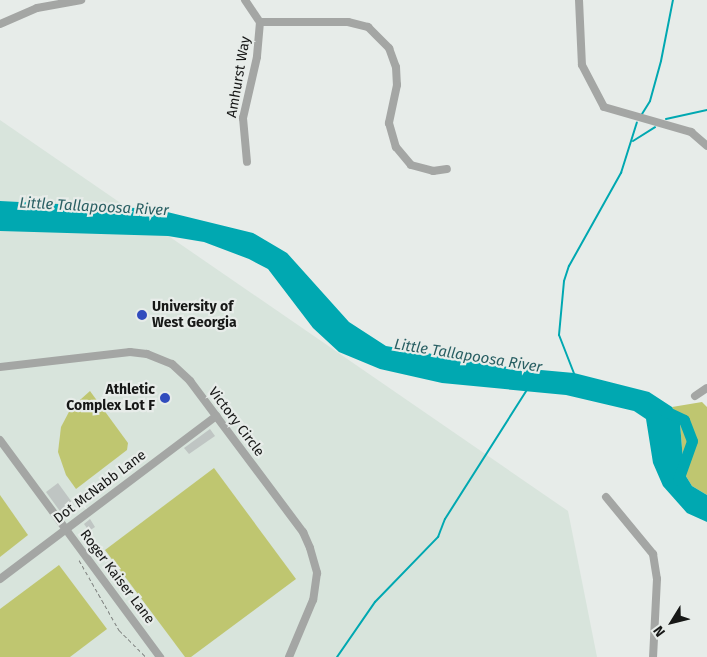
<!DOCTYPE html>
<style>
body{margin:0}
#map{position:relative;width:707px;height:657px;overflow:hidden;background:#e7ece9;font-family:"Fira Sans",sans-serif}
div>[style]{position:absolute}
.built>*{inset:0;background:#d8e4dc}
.green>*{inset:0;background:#bfc670}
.water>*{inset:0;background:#00a8b1}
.stream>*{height:2px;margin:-1px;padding:0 1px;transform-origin:1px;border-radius:1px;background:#00a8b1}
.river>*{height:11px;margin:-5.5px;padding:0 5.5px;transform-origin:5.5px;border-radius:5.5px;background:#00a8b1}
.building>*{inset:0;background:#bfc5c3}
.path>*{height:1px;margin-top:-0.5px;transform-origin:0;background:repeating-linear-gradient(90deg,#7f8280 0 4px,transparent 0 6.5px)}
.minor>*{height:8px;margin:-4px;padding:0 4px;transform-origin:4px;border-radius:4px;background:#a4a6a4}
.dots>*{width:14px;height:14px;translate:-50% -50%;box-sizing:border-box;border:2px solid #e7ece9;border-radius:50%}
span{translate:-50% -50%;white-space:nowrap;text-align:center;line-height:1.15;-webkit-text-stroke:4.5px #e7ece9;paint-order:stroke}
.street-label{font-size:14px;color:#171817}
.poi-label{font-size:14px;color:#171817;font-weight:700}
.left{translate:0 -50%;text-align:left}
.right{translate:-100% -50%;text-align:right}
.water-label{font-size:15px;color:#295f63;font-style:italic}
.north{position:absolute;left:647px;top:597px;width:50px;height:50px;-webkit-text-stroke:4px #e7ece9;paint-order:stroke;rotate:234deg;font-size:14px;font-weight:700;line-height:20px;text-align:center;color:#171817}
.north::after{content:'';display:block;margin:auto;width:18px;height:22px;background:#171817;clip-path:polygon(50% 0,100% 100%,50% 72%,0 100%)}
</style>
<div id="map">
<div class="built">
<i style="clip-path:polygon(0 120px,568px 511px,597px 657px,0 657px)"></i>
</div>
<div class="green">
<i style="clip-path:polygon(90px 391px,128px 443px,127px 450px,76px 489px,66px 475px,58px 452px,61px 427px,71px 408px)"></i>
<i style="clip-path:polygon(702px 402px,707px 407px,707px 495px,692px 486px,684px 473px,680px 423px,672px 407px)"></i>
<i style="clip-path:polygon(214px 468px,296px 579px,191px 657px,185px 657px,105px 550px)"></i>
<i style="clip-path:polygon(0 495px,28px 535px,0 557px)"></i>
<i style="clip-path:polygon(59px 565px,107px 629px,70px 657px,0 657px,0 609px)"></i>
</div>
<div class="water">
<i style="clip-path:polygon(0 201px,155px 209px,253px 233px,287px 253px,349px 322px,386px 346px,508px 367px,574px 373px,649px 392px,672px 407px,680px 423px,684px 473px,692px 486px,707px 495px,707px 522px,687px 513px,663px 486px,653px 463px,646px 419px,634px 411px,566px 395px,442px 383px,380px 369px,339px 352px,313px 328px,268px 269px,249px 259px,204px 242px,168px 236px,0 231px)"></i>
</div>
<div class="stream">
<i style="left:642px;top:114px;width:15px;rotate:-58deg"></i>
<i style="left:650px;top:101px;width:41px;rotate:-74.6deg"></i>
<i style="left:661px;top:61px;width:62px;rotate:-78.9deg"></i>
<i style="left:666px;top:119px;width:42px;rotate:-12.4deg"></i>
<i style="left:633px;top:141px;width:26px;rotate:-32deg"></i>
<i style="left:575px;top:376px;width:44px;rotate:-111.3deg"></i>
<i style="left:559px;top:335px;width:54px;rotate:-84.7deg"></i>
<i style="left:564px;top:281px;width:16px;rotate:-72deg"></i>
<i style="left:569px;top:266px;width:107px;rotate:-60.8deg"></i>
<i style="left:621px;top:173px;width:53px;rotate:-72.6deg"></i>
<i style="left:337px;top:657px;width:67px;rotate:-55.4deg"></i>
<i style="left:375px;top:602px;width:91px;rotate:-45.9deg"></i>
<i style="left:438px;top:537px;width:19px;rotate:-69deg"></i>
<i style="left:445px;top:519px;width:153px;rotate:-57.6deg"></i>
</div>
<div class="river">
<i style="left:663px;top:410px;width:23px;rotate:25deg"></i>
<i style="left:684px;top:420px;width:22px;rotate:69deg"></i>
<i style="left:692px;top:441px;width:41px;rotate:109.7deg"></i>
</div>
<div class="building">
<i style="clip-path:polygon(210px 429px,215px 436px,189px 454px,184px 448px)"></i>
<i style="clip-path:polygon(58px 483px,74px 505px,62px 514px,46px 492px)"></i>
<i style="clip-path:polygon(90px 519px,95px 527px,89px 531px,84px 524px)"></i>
</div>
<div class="path">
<i style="left:79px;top:560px;width:81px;rotate:60.3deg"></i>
<i style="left:119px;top:630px;width:38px;rotate:45deg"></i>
</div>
<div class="minor">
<i style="left:245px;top:0;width:27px;rotate:56deg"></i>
<i style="left:260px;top:22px;width:35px;rotate:95deg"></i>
<i style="left:257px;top:57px;width:63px;rotate:102.9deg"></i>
<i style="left:243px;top:118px;width:44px;rotate:84.8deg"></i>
<i style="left:579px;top:0;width:65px;rotate:87.4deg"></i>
<i style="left:582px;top:65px;width:47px;rotate:62.4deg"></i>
<i style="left:604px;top:107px;width:91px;rotate:16deg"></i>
<i style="left:691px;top:132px;width:21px;rotate:41deg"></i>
<i style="left:260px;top:22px;width:88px"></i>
<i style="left:348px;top:22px;width:21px;rotate:14deg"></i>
<i style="left:368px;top:27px;width:30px;rotate:45deg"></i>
<i style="left:389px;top:48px;width:20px;rotate:70deg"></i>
<i style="left:396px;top:67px;width:18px;rotate:87deg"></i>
<i style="left:397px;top:85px;width:39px;rotate:102deg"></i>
<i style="left:389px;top:123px;width:25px;rotate:74deg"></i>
<i style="left:396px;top:147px;width:23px;rotate:50deg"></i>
<i style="left:411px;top:165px;width:23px;rotate:15deg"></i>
<i style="left:433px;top:171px;width:14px;rotate:-8deg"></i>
<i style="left:0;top:24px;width:40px;rotate:-23.4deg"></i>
<i style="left:37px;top:8px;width:45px;rotate:-10.3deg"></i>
<i style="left:0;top:367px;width:131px;rotate:-6.6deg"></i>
<i style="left:130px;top:352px;width:17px;rotate:7deg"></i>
<i style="left:147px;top:354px;width:27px;rotate:22deg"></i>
<i style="left:172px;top:364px;width:25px;rotate:43deg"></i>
<i style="left:190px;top:381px;width:189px;rotate:53.2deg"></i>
<i style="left:303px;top:532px;width:17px;rotate:66deg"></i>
<i style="left:310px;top:548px;width:26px;rotate:74deg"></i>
<i style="left:317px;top:573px;width:27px;rotate:98deg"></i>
<i style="left:313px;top:600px;width:62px;rotate:112.8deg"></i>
<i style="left:695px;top:396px;width:14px;rotate:-34deg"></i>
<i style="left:0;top:440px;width:270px;rotate:53.6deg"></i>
<i style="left:606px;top:497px;width:74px;rotate:50.5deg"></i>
<i style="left:653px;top:554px;width:25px;rotate:81deg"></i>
<i style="left:657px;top:579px;width:78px;rotate:92.9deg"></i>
<i style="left:0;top:579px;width:271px;rotate:-37deg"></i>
</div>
<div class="dots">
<i style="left:142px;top:315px;background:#314cbd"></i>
<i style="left:165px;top:398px;background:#314cbd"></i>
</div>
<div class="street-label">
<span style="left:239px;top:77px;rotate:-80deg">Amhurst Way</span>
<span style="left:236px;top:422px;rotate:53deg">Victory Circle</span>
<span style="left:100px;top:487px;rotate:-37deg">Dot McNabb Lane</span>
<span style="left:117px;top:577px;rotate:53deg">Roger Kaiser Lane</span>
</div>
<div class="poi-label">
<span class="left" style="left:152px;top:315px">University of<br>West Georgia</span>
<span class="right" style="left:155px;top:398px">Athletic<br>Complex Lot F</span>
</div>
<div class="water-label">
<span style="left:94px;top:207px;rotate:3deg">Little Tallapoosa River</span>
<span style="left:468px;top:356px;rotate:9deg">Little Tallapoosa River</span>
</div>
<div class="north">N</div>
</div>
